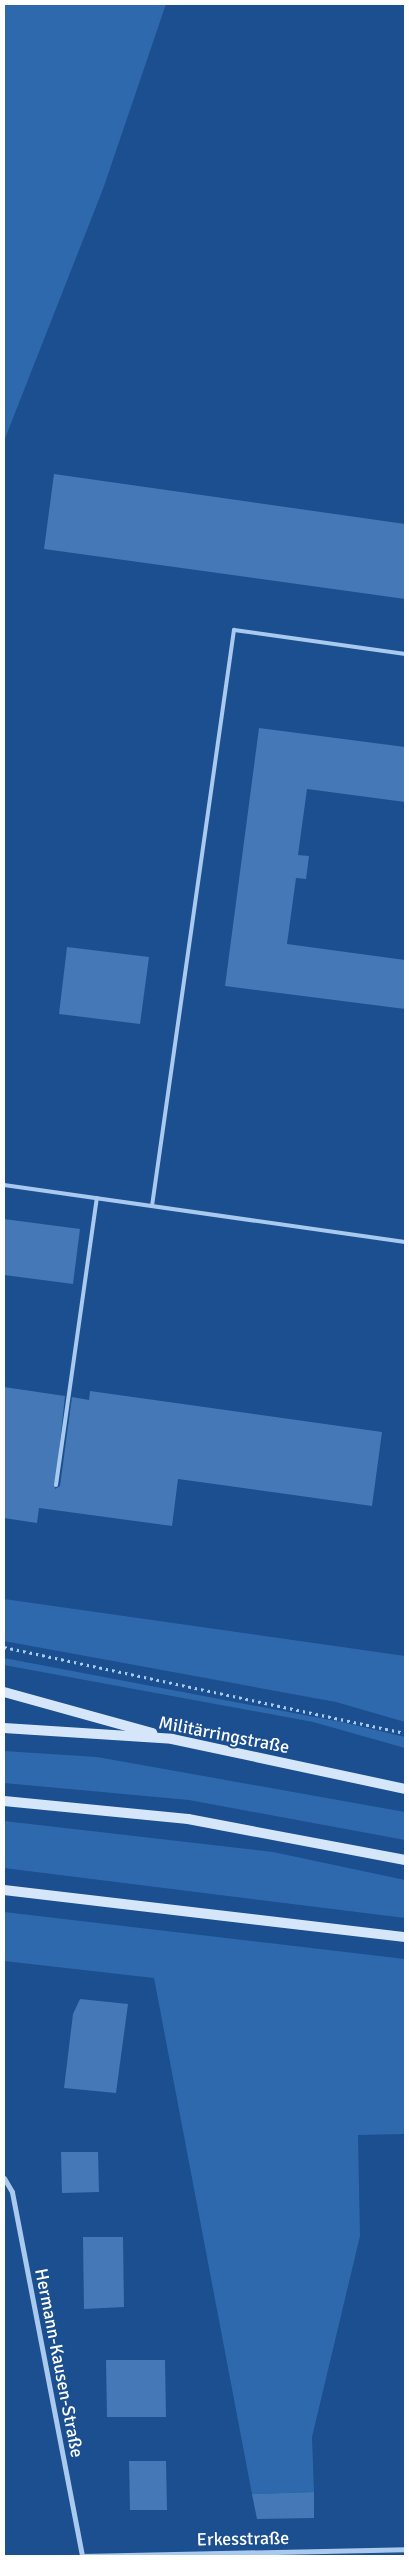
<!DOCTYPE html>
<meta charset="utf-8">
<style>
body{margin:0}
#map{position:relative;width:409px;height:2560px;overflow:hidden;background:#1b4f8f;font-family:Signika,sans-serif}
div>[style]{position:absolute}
.green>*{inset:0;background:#2e69ad}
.building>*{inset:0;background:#4478b7}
.path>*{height:3px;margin-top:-1.5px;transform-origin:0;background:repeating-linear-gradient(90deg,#a9c9ee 0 2.5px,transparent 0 6.5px)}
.lane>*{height:4px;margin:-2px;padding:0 2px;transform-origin:2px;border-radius:2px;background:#a9c9ee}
.street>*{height:5px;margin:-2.5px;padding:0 2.5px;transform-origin:2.5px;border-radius:2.5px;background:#a9c9ee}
.secondary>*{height:10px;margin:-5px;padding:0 5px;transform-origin:5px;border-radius:5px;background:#d6e6fa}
span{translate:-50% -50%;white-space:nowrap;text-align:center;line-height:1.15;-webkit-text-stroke:4px #1b4f8f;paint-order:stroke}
.street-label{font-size:18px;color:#fff}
.frame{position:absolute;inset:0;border:5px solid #fff;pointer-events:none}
</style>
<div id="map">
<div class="green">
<i style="clip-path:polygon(4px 4px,166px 4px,103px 189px,4px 441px)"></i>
<i style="clip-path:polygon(4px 1599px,405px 1656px,405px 1722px,336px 1702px,4px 1641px)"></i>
<i style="clip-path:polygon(4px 1658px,346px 1723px,405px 1737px,405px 1748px,313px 1722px,4px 1665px)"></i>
<i style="clip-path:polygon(4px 1751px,97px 1757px,405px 1812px,405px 1840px,189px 1800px,4px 1783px)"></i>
<i style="clip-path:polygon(4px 1821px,273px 1852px,405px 1880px,405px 1918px,4px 1868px)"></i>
<i style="clip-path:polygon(4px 1912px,405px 1959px,405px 2134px,358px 2135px,360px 2236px,312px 2437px,314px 2492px,252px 2494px,154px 1978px,4px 1961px)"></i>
</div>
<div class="building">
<i style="clip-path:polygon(54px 474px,405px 524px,405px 599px,44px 549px)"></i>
<i style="clip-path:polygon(259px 728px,405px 747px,405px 802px,307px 789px,298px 855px,309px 856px,306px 879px,296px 878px,287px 944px,405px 960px,405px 1009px,225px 986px)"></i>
<i style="clip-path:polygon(67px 947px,149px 957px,140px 1024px,59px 1014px)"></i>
<i style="clip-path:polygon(4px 1219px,80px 1229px,73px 1284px,4px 1275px)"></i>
<i style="clip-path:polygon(4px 1387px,65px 1396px,55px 1489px,60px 1486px,72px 1397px,89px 1400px,90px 1391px,382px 1432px,372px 1506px,178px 1479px,172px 1526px,39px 1508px,37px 1523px,4px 1518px)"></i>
<i style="clip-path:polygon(80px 1999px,128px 2004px,116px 2093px,64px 2088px,73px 2014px)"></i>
<i style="clip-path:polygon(61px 2152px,98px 2152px,99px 2192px,62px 2193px)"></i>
<i style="clip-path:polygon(83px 2237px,123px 2237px,124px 2307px,84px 2309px)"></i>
<i style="clip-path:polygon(106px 2360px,165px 2360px,166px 2417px,107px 2417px)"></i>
<i style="clip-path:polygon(129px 2461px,166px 2461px,167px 2510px,130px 2510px)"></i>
<i style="clip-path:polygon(314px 2492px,314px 2518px,257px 2519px,252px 2494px)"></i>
</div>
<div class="path">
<i style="left:4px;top:1647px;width:410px;rotate:12.1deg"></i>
</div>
<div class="lane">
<i style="left:4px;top:1185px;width:405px;rotate:8.1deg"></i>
<i style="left:152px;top:1206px;width:582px;rotate:-81.9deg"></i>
<i style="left:234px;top:630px;width:173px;rotate:8deg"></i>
<i style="left:56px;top:1485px;width:290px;rotate:-81.9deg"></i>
</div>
<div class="street">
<i style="left:4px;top:2178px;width:16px;rotate:60deg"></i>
<i style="left:12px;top:2192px;width:371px;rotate:79.1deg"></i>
<i style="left:82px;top:2556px;width:323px;rotate:-1.2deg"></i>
</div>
<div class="secondary">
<i style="left:4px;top:1692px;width:154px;rotate:15.5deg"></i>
<i style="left:4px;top:1728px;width:168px;rotate:3.7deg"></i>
<i style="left:172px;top:1739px;width:238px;rotate:12.1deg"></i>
<i style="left:4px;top:1801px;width:185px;rotate:5.6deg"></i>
<i style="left:188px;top:1819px;width:221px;rotate:10.7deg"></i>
<i style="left:4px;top:1890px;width:404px;rotate:6.7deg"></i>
</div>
<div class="street-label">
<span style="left:224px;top:1735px;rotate:11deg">Militärringstraße</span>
<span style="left:59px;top:2363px;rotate:79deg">Hermann-Kausen-Straße</span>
<span style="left:243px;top:2539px;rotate:-1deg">Erkesstraße</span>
</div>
<div class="frame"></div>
</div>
